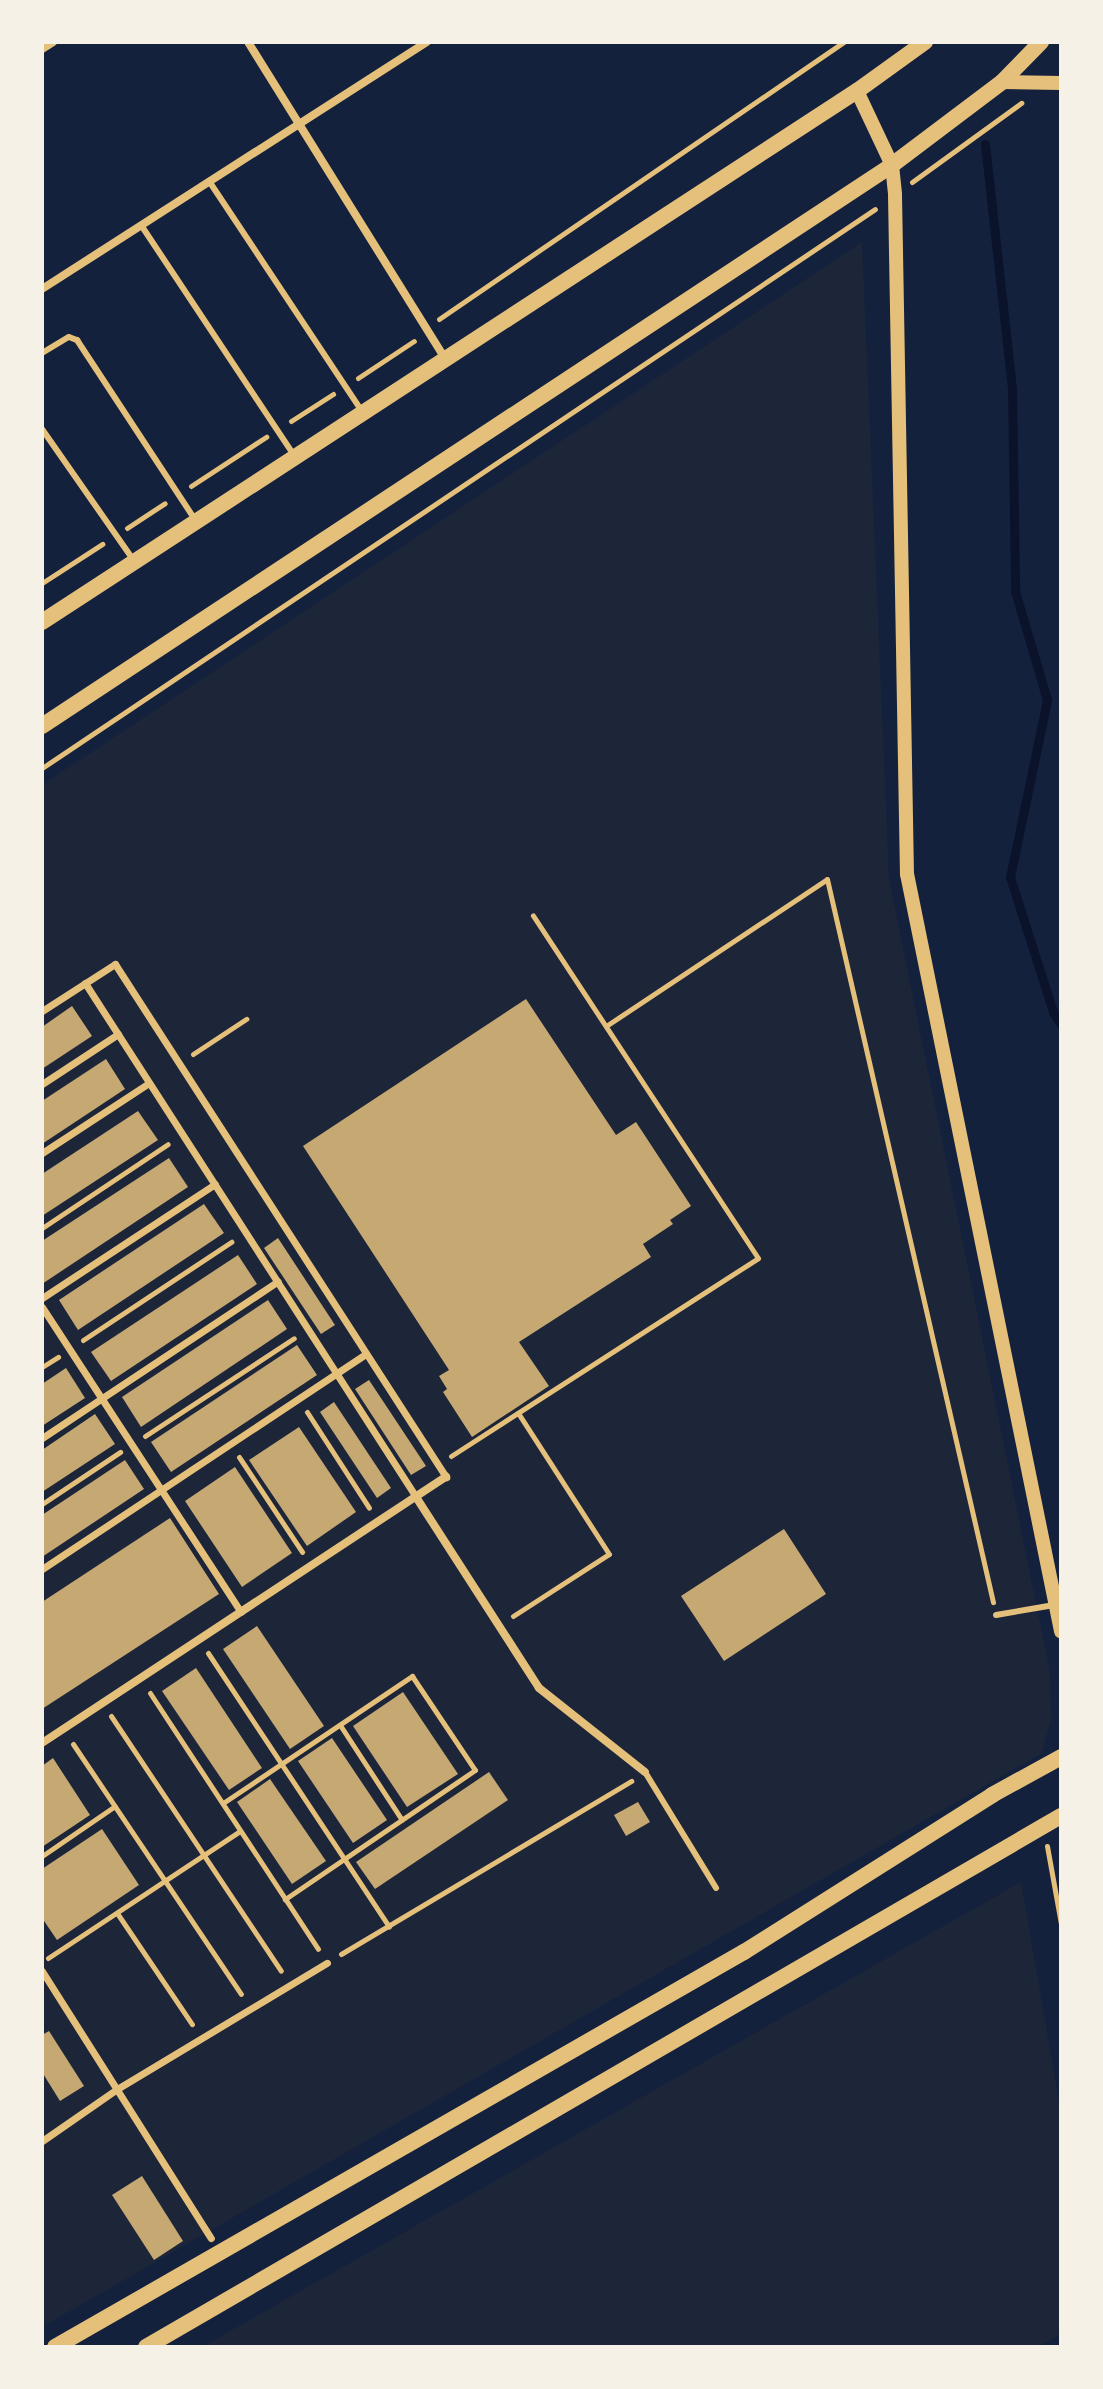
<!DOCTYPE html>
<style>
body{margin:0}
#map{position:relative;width:1103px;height:2389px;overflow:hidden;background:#14213d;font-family:Literata,serif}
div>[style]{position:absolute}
.green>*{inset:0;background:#1d2539}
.stream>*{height:9px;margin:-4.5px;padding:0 4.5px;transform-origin:4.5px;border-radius:4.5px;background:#0b132b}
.building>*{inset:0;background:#c6a872}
.path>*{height:5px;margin:-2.5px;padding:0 2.5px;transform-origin:2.5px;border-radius:2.5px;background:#e5c07b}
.service>*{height:6px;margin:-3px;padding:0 3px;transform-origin:3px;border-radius:3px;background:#e5c07b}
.pedestrian>*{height:7px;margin:-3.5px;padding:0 3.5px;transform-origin:3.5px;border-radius:3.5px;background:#e5c07b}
.minor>*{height:8px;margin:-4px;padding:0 4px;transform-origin:4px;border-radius:4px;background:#e5c07b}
.tertiary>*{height:14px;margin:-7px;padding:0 7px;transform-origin:7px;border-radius:7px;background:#e5c07b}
.secondary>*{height:16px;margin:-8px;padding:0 8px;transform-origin:8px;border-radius:8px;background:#e5c07b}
span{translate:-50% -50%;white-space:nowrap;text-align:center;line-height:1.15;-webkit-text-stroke:7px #f6f1e7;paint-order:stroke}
.frame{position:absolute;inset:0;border:44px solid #f6f1e7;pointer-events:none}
</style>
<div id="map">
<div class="green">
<i style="clip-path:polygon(862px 242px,889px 879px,1050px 1672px,1051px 1719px,1042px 1753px,42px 2327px,42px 785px)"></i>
<i style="clip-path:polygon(1021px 1882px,1061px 2113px,1061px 2334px,1038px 2347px,202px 2347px)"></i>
</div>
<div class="stream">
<i style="left:985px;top:144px;width:247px;rotate:83.7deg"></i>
<i style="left:1012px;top:390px;width:201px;rotate:89.1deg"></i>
<i style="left:1015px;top:591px;width:114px;rotate:73.6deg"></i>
<i style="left:1047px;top:700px;width:181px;rotate:101.8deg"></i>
<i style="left:1010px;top:877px;width:142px;rotate:72.3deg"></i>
<i style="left:1053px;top:1012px;width:15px;rotate:58deg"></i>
</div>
<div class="building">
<i style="clip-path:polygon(526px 999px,616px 1135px,636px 1122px,691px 1206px,670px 1220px,673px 1224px,643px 1244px,651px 1257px,519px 1342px,549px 1386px,472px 1437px,443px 1392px,447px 1389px,439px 1376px,449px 1370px,303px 1146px)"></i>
<i style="clip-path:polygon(72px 1006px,92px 1036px,42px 1069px,42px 1027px)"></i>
<i style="clip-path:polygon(106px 1059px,125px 1089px,42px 1144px,42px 1101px)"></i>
<i style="clip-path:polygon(138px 1111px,158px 1140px,42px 1216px,42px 1174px)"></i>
<i style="clip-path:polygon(169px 1158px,188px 1187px,42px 1284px,42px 1241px)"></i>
<i style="clip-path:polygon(204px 1204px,224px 1233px,78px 1330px,59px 1300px)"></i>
<i style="clip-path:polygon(278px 1238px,335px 1325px,321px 1334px,264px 1248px)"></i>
<i style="clip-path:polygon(238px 1255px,257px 1284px,111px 1381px,91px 1352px)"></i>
<i style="clip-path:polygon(268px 1300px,287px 1329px,141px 1427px,122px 1397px)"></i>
<i style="clip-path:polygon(297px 1345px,317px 1375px,171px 1472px,151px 1442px)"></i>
<i style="clip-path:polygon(66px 1368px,85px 1398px,42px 1426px,42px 1384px)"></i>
<i style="clip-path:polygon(369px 1380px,426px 1466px,411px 1475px,355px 1389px)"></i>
<i style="clip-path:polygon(334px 1402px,391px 1488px,377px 1498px,320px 1412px)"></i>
<i style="clip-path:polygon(95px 1414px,115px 1444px,42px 1492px,42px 1450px)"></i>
<i style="clip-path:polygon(299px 1427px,356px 1512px,307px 1546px,249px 1460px)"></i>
<i style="clip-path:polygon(125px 1460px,144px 1489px,42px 1557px,42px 1515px)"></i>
<i style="clip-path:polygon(235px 1467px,292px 1553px,242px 1587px,185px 1501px)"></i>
<i style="clip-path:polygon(170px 1518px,219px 1594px,42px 1709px,42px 1602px)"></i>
<i style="clip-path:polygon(784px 1529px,826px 1594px,724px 1661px,681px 1596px)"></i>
<i style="clip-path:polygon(257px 1626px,324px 1726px,290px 1749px,223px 1649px)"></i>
<i style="clip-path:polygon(196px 1668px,262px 1768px,229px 1790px,162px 1691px)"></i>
<i style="clip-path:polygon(403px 1692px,458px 1774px,407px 1807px,353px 1726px)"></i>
<i style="clip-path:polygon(332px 1738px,387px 1820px,353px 1843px,298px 1761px)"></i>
<i style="clip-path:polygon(53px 1758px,90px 1815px,42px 1847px,42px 1766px)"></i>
<i style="clip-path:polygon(489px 1772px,508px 1800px,375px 1889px,356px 1862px)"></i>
<i style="clip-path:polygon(270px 1779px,326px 1861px,292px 1884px,237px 1802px)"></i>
<i style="clip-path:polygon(638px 1802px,650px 1822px,626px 1836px,614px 1815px)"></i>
<i style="clip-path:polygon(102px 1829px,139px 1885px,57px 1940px,42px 1918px,42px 1869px)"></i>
<i style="clip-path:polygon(49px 2031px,84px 2086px,60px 2101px,42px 2072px,42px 2035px)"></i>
<i style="clip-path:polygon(142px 2176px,183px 2241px,154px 2260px,112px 2195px)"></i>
</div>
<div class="path">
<i style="left:912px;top:182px;width:135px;rotate:-35.9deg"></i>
<i style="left:439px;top:319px;width:491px;rotate:-34.4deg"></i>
<i style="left:358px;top:378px;width:67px;rotate:-33.5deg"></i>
<i style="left:291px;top:421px;width:50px;rotate:-32.7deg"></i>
<i style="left:191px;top:486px;width:90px;rotate:-33.2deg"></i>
<i style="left:127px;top:528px;width:45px;rotate:-33.3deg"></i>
<i style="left:42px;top:583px;width:72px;rotate:-33deg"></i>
<i style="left:42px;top:768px;width:1003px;rotate:-33.86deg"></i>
<i style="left:606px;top:1026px;width:265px;rotate:-33.6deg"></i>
<i style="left:827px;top:879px;width:742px;rotate:77.07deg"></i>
<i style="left:193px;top:1054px;width:64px;rotate:-33.4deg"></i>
<i style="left:42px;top:1228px;width:151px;rotate:-33.7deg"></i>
<i style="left:83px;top:1340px;width:178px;rotate:-33.5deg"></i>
<i style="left:42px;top:1367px;width:19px;rotate:-32deg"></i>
<i style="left:307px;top:1412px;width:114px;rotate:57.1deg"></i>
<i style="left:145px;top:1436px;width:178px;rotate:-33.3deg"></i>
<i style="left:451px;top:1456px;width:365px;rotate:-32.8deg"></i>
<i style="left:758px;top:1258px;width:410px;rotate:-123.3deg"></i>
<i style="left:239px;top:1457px;width:114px;rotate:56.4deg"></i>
<i style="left:42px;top:1504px;width:94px;rotate:-33.7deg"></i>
<i style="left:513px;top:1616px;width:114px;rotate:-32.9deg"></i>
<i style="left:609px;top:1554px;width:168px;rotate:-122.8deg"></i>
<i style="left:208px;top:1653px;width:328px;rotate:56.5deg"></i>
<i style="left:150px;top:1693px;width:306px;rotate:56.7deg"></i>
<i style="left:111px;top:1716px;width:306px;rotate:56.3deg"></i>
<i style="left:340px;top:1725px;width:113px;rotate:56.9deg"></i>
<i style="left:73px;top:1744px;width:301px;rotate:56.1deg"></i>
<i style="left:223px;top:1803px;width:228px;rotate:-33.9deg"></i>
<i style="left:412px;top:1676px;width:113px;rotate:56.2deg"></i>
<i style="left:475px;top:1770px;width:230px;rotate:145.8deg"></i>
<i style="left:1047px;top:1846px;width:79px;rotate:79.8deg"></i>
<i style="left:42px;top:1856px;width:88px;rotate:-34.4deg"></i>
<i style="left:117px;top:1913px;width:134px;rotate:56deg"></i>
<i style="left:341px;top:1954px;width:338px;rotate:-30.8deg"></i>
<i style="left:48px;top:1958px;width:230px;rotate:-33.5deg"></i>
</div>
<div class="service">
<i style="left:209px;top:181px;width:278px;rotate:56.4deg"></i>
<i style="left:141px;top:225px;width:276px;rotate:56.4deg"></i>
<i style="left:42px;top:353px;width:31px;rotate:-31deg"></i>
<i style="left:69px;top:337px;width:9px;rotate:21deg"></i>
<i style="left:77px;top:340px;width:217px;rotate:56.7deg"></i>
<i style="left:42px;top:429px;width:161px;rotate:55.1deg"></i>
<i style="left:996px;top:1615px;width:59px;rotate:-9.8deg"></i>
<i style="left:645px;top:1772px;width:136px;rotate:58.5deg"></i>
</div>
<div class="pedestrian">
<i style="left:85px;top:983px;width:611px;rotate:57.22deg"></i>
<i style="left:42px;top:1011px;width:87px;rotate:-32.8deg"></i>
<i style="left:115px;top:964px;width:611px;rotate:57.17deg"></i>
<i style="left:42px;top:1084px;width:91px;rotate:-33.3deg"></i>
<i style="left:42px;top:1153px;width:128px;rotate:-33.2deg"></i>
<i style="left:42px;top:1298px;width:207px;rotate:-33.4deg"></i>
<i style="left:42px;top:1307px;width:364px;rotate:56.9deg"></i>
<i style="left:42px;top:1438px;width:283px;rotate:-33.6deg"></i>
<i style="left:42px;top:1569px;width:389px;rotate:-33.6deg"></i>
<i style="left:42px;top:1971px;width:316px;rotate:57.7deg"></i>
<i style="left:42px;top:2141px;width:91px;rotate:-34.7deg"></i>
<i style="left:117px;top:2089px;width:245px;rotate:-31deg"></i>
</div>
<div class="minor">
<i style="left:248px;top:42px;width:373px;rotate:58.1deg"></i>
<i style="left:42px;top:49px;width:13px;rotate:-32deg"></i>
<i style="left:42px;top:289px;width:457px;rotate:-32.7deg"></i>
<i style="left:416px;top:1497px;width:227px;rotate:57.2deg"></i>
<i style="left:539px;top:1688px;width:135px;rotate:38.4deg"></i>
<i style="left:42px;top:1743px;width:484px;rotate:-33.4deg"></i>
</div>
<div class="tertiary">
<i style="left:1002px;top:82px;width:59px;rotate:1deg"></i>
<i style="left:857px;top:91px;width:82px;rotate:64.7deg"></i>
<i style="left:892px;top:165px;width:30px;rotate:84deg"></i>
<i style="left:895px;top:195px;width:679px;rotate:88.99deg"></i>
<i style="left:907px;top:874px;width:773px;rotate:78.5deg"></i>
</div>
<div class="secondary">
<i style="left:42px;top:622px;width:973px;rotate:-33.09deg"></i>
<i style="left:857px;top:91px;width:84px;rotate:-35.8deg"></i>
<i style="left:42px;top:726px;width:1018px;rotate:-33.42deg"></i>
<i style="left:892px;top:165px;width:138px;rotate:-37deg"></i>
<i style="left:1002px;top:82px;width:56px;rotate:-45.7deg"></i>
<i style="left:1058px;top:1605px;width:5px;rotate:53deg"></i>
<i style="left:55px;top:2347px;width:794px;rotate:-29.83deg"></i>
<i style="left:744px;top:1952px;width:294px;rotate:-32.3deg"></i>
<i style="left:992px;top:1795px;width:79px;rotate:-28.8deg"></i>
<i style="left:146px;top:2347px;width:1058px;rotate:-30.13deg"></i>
</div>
<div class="frame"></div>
</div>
